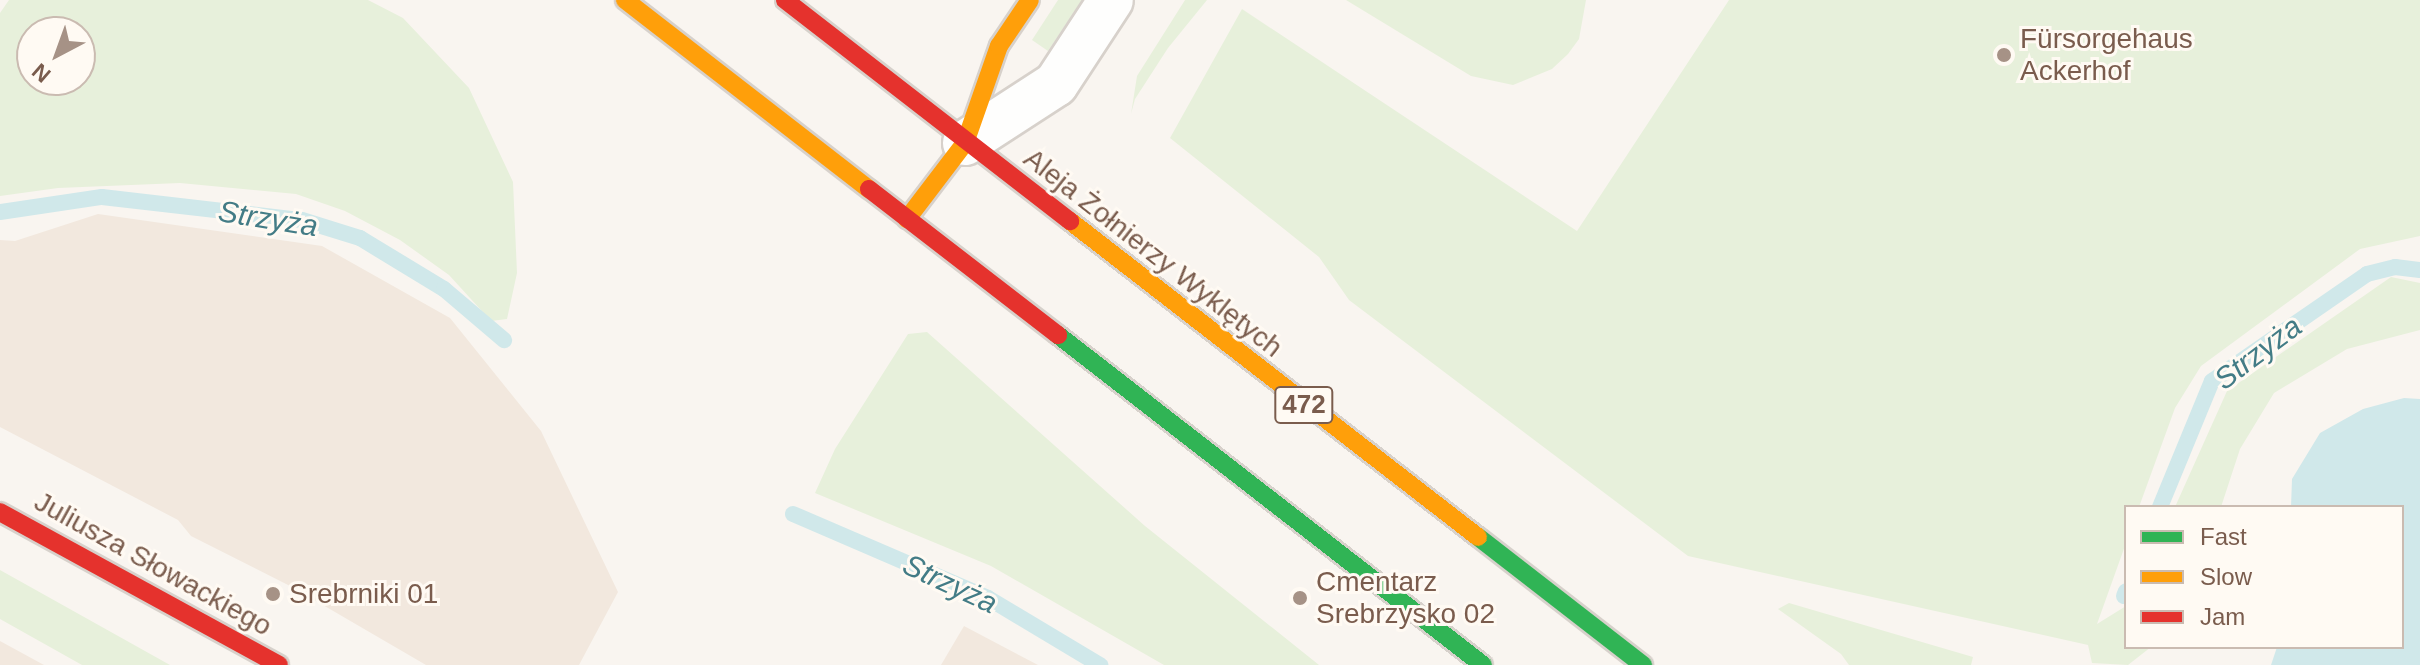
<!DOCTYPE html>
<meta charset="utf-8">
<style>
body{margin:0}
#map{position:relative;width:2420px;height:665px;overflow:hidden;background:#f9f5f0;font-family:Helvetica,sans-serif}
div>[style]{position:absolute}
.residential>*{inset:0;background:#f2e8de}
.green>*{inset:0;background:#e7f0db}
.water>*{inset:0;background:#d0e8ea}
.stream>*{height:16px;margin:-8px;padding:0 8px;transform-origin:8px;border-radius:8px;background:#d0e8ea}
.roads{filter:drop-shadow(2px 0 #d7d1cb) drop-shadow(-2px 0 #d7d1cb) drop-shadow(0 2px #d7d1cb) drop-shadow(0 -2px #d7d1cb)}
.street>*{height:44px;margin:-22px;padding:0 22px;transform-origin:22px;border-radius:22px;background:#fefefd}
.fast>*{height:18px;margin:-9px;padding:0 9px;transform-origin:9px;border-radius:9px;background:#30b455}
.slow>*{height:18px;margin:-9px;padding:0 9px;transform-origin:9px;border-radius:9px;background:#ff9f0a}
.jam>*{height:18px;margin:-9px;padding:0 9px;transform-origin:9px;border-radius:9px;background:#e5322d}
.dots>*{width:22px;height:22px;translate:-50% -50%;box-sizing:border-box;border:4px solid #fffaf3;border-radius:50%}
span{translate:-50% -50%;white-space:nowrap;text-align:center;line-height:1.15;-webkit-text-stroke:6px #fffaf3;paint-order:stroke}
.shield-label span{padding:2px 6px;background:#fffaf3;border:2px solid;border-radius:6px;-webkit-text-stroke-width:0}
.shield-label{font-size:26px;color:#7a5c4d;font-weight:700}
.poi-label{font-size:28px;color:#7a5c4d}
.left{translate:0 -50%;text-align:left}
.street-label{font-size:28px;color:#7a5c4d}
.water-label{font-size:30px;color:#437c86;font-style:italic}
.legend{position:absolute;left:2124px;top:505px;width:280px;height:144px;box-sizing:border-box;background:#fffaf3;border:2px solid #cabbb1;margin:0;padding:10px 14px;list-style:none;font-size:24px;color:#7a5c4d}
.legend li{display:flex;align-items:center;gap:16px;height:40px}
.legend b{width:40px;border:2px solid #cabbb1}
.north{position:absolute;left:16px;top:16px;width:80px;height:80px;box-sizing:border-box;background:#fffaf3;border:2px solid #cabbb1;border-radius:50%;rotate:221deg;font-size:22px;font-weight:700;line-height:32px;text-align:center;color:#7a5c4d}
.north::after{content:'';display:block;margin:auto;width:28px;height:36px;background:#a69286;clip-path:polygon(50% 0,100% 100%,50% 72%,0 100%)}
</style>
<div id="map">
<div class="residential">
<i style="clip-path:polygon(98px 214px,322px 246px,450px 318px,541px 431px,618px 592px,579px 665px,426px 665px,292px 587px,191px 536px,178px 520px,0 427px,0 240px,15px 241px)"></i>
<i style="clip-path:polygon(964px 626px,1038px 665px,941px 665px)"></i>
<i style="clip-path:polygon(0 641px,44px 665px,0 665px)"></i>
</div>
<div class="green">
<i style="clip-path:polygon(evenodd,9px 0,368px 0,403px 18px,469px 88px,513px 182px,517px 273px,507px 319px,491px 321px,449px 275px,400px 240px,345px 211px,296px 194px,180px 183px,58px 188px,0 196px,0 13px,9px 0,32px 32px,80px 32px,80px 80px,32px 80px,32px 32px)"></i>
<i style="clip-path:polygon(1058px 0,1082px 0,1048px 51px,1032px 40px)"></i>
<i style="clip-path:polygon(1185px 0,1207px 0,1168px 48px,1135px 99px,1131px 114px,1137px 76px)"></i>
<i style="clip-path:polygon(1346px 0,1586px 0,1579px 39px,1568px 54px,1552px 69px,1513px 85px,1471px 76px)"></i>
<i style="clip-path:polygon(1729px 0,2420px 0,2420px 236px,2360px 249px,2201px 366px,2175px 408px,2139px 507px,2126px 507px,2126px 543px,2097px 624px,2126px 606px,2126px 647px,2151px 647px,2128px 665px,2092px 663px,2088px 645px,1688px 556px,1349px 300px,1319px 257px,1170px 138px,1242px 9px,1577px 231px)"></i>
<i style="clip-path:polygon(2391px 277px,2420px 283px,2420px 330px,2347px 349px,2274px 393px,2240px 449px,2221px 507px,2175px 507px,2227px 391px)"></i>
<i style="clip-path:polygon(927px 332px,1145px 526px,1319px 665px,1164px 665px,991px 566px,815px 493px,835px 449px,908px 334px)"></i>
<i style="clip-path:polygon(0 570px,170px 665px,82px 665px,0 619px)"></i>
<i style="clip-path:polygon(1789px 603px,1973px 657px,1971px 665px,1849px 665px,1841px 654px,1778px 609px)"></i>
</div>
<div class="water">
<i style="clip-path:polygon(2404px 398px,2420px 399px,2420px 665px,2271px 665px,2277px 647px,2402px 647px,2402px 507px,2291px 507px,2292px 479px,2320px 433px,2363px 409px)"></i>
</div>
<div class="stream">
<i style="left:0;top:212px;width:103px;rotate:-8.4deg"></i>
<i style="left:102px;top:197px;width:201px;rotate:6.6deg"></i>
<i style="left:302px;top:220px;width:61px;rotate:17.2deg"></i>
<i style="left:360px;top:238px;width:98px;rotate:31.3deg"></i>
<i style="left:444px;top:289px;width:79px;rotate:40.4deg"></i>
<i style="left:2160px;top:507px;width:136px;rotate:-67.6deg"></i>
<i style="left:2212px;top:381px;width:188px;rotate:-34.6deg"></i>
<i style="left:2367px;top:274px;width:29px;rotate:-14deg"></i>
<i style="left:2395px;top:267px;width:25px;rotate:7deg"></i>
<i style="left:793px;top:514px;width:212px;rotate:23.3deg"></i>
<i style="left:988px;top:598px;width:131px;rotate:30.9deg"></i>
<i style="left:2124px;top:596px;width:5px;rotate:-68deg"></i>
</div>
<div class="roads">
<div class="street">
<i style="left:965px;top:143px;width:108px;rotate:-33deg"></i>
<i style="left:1056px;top:84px;width:100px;rotate:-56.8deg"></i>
</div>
<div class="fast">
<i style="left:1058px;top:335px;width:538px;rotate:37.83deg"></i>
<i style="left:1478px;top:537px;width:209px;rotate:37.8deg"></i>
</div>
<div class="slow">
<i style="left:625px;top:0;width:309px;rotate:37.8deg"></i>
<i style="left:907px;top:219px;width:96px;rotate:-52.7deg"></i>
<i style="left:965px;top:143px;width:103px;rotate:-70.7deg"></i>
<i style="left:999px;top:46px;width:55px;rotate:-56deg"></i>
<i style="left:1070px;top:221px;width:516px;rotate:37.76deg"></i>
</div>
<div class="jam">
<i style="left:785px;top:0;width:361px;rotate:37.8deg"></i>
<i style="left:869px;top:189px;width:239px;rotate:37.7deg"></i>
<i style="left:0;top:512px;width:318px;rotate:28.7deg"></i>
</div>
</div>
<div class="dots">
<i style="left:2004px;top:55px;background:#a69286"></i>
<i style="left:273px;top:594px;background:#a69286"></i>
<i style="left:1300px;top:598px;background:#a69286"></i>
</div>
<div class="shield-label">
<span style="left:1304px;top:405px">472</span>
</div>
<div class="poi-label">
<span class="left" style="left:2020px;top:55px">Fürsorgehaus<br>Ackerhof</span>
<span class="left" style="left:1316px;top:598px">Cmentarz<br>Srebrzysko 02</span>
<span class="left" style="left:289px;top:594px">Srebrniki 01</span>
</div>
<div class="street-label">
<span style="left:1153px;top:253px;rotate:38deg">Aleja Żołnierzy Wyklętych</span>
<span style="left:153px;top:564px;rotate:29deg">Juliusza Słowackiego</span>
</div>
<div class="water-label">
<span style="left:268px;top:219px;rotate:9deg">Strzyża</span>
<span style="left:2258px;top:353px;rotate:-37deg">Strzyża</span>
<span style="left:950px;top:584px;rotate:25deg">Strzyża</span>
</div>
<ul class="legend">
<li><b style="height:10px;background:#30b455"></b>Fast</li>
<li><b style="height:10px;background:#ff9f0a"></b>Slow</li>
<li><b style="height:10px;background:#e5322d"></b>Jam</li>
</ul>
<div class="north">N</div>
</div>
